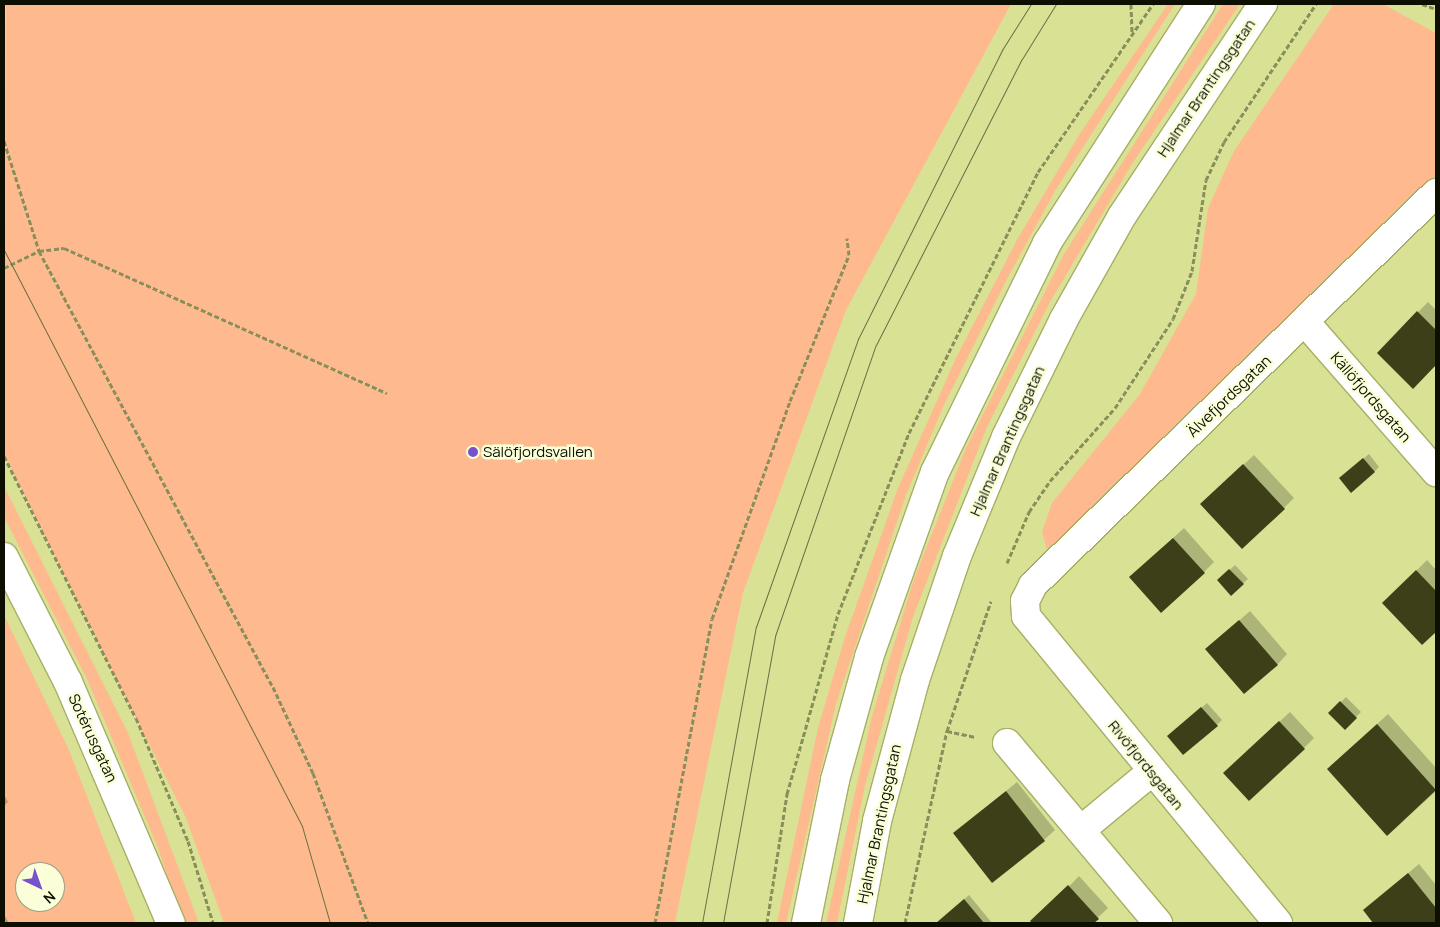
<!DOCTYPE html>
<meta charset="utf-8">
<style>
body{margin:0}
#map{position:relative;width:1440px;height:927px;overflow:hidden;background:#d9e195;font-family:Manrope,sans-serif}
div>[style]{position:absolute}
.green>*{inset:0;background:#feba8e}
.shadow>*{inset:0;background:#0003}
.building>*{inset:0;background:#3c3f18}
.path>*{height:3px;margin-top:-1.5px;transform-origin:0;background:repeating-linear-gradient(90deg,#898f5b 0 5px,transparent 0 7.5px)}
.roads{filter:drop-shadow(1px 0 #a8af65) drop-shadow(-1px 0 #a8af65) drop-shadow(0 1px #a8af65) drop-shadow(0 -1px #a8af65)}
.minor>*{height:28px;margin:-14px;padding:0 14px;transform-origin:14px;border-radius:14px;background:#fff}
.tertiary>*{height:28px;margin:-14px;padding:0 14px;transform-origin:14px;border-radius:14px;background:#fff}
.secondary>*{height:28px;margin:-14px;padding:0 14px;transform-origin:14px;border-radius:14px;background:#fff}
.tram>*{height:1px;margin:-0.5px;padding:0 0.5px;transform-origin:0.5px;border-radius:0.5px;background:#6a6e44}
.dots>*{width:14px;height:14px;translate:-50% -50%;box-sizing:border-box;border:2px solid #faffd9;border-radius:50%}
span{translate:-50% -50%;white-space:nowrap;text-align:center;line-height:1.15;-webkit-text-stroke:5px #faffd9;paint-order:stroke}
.street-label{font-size:15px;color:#0d0f00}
.poi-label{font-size:15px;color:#0d0f00}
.left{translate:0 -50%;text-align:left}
.frame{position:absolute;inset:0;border:5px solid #0d0f00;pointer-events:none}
.north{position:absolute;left:15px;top:862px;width:50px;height:50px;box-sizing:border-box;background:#faffd9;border:1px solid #9b9f82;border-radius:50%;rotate:138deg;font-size:14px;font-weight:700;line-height:20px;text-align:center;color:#0d0f00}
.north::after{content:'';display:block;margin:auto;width:18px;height:22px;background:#7652cb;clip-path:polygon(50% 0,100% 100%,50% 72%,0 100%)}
</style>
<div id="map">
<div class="green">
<i style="clip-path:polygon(6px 4px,1011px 4px,846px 310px,743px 593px,675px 923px,224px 923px,186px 818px,4px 454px)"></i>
<i style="clip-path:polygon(1168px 4px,1175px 4px,1055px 191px,1006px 281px,944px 405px,906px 495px,836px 704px,786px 923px,777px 923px,818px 728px,845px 637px,898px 488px,956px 358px,1018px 238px,1079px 135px)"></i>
<i style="clip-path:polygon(1223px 4px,1240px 4px,1132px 164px,1050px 302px,987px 427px,913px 617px,865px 786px,837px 923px,826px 923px,872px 716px,914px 579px,966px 448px,1064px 254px)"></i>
<i style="clip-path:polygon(1334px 4px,1383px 4px,1436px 33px,1436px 175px,1048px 553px,1042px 532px,1052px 503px,1140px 394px,1196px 294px,1208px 208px,1234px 151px)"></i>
<i style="clip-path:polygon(4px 486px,128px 733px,199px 923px,183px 923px,158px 848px,87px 679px,4px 517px)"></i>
<i style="clip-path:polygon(evenodd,4px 615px,69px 750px,136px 923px,4px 923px,4px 615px,25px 872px,55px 872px,55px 902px,25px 902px,25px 872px)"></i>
</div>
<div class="shadow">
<i style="clip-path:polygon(1428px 302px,1436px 310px,1436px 364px,1413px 387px,1378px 353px)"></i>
<i style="clip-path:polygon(1369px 454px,1379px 467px,1374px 472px,1346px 473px)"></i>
<i style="clip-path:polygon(1254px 455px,1294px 498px,1284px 508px,1212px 494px)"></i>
<i style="clip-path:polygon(1184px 528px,1214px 562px,1204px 572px,1141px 567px)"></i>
<i style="clip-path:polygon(1427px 560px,1436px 570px,1436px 630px,1423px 643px,1384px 603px)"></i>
<i style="clip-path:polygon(1235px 565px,1248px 579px,1231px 594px,1219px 580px)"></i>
<i style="clip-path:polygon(1250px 611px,1287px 654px,1277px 665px,1207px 649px)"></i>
<i style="clip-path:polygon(1346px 697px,1361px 712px,1345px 728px,1330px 713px)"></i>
<i style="clip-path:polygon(1207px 703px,1222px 720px,1217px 725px,1174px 732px)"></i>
<i style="clip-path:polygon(1290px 712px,1314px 738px,1304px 748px,1235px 763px)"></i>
<i style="clip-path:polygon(1388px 714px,1436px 768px,1436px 791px,1388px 835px,1328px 769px)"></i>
<i style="clip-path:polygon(1017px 782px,1055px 830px,1044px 840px,955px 833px)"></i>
<i style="clip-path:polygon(4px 794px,8px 802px,4px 806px)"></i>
<i style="clip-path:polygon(1419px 864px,1436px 885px,1436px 923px,1375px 923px,1365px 910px)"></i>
<i style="clip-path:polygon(1079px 876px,1108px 908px,1092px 923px,1034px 923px)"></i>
<i style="clip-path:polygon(969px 895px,992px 923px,939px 923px,943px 918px)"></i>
<i style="clip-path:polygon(4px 914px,9px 923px,4px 923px)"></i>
</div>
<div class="building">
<i style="clip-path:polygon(1417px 311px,1436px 330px,1436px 365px,1413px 389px,1377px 353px)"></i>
<i style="clip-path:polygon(1363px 458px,1375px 472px,1351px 493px,1339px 478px)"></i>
<i style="clip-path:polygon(1243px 464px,1285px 509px,1242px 549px,1200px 504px)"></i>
<i style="clip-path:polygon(1173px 538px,1205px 573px,1161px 613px,1129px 577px)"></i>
<i style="clip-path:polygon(1229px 569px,1244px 584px,1231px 596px,1217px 580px)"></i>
<i style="clip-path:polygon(1416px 570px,1436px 591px,1436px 632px,1422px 645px,1382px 603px)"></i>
<i style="clip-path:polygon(1239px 620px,1278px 665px,1244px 694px,1205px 649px)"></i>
<i style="clip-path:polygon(1340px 701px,1357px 718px,1345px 730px,1328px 713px)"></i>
<i style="clip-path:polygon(1201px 707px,1218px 726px,1183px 755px,1167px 736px)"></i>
<i style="clip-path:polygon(1279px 721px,1305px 749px,1249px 801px,1223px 773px)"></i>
<i style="clip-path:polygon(1377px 724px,1436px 790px,1387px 836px,1327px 769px)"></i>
<i style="clip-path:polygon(1006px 791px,1045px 841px,992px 883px,953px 833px)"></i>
<i style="clip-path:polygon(1408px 873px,1436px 908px,1436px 923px,1373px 923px,1363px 910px)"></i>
<i style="clip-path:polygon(1068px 885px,1099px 919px,1094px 923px,1032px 923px,1030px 921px)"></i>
<i style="clip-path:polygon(964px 899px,984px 923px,936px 923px)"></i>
</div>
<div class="path">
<i style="left:1131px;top:4px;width:29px;rotate:88deg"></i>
<i style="left:1422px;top:4px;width:15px;rotate:20deg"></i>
<i style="left:4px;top:141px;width:115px;rotate:72.3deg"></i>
<i style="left:39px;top:251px;width:495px;rotate:61.8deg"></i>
<i style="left:273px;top:687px;width:95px;rotate:65.1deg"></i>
<i style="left:313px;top:773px;width:160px;rotate:69.9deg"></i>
<i style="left:4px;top:268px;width:39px;rotate:-26deg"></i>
<i style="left:39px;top:251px;width:25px;rotate:-7deg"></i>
<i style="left:64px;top:248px;width:354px;rotate:24.2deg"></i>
<i style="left:4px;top:456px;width:293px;rotate:63.3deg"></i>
<i style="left:136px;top:718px;width:134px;rotate:67.1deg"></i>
<i style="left:188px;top:841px;width:86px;rotate:73deg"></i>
<i style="left:1007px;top:563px;width:56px;rotate:-66.7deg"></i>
<i style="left:1029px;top:512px;width:37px;rotate:-56deg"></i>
<i style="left:1050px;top:481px;width:98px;rotate:-48.3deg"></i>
<i style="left:1115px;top:408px;width:106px;rotate:-56.9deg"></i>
<i style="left:1173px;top:319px;width:52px;rotate:-68.4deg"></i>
<i style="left:1192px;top:271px;width:92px;rotate:-81.3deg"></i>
<i style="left:1206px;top:180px;width:42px;rotate:-64.7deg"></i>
<i style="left:1224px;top:142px;width:166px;rotate:-56.3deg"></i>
<i style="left:947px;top:731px;width:29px;rotate:12deg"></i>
<i style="left:655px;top:923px;width:309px;rotate:-79.4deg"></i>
<i style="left:712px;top:619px;width:232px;rotate:-70.3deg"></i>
<i style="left:790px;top:401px;width:157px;rotate:-68deg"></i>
<i style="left:849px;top:255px;width:17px;rotate:-97deg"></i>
<i style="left:767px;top:923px;width:131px;rotate:-81.2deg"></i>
<i style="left:787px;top:794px;width:187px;rotate:-74.2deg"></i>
<i style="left:838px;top:614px;width:194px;rotate:-68.6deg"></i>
<i style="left:909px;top:433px;width:291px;rotate:-63.7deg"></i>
<i style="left:1038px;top:172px;width:204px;rotate:-55.6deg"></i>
<i style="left:905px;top:923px;width:197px;rotate:-77.7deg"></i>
<i style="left:947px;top:731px;width:137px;rotate:-71.3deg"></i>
</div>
<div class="roads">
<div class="minor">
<i style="left:1306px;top:323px;width:198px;rotate:48.9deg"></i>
<i style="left:1007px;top:743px;width:235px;rotate:50deg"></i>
<i style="left:1081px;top:830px;width:91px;rotate:-39.6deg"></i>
<i style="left:1278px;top:923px;width:397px;rotate:-129.4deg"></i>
<i style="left:1026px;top:616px;width:15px;rotate:-94deg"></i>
<i style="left:1025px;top:601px;width:18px;rotate:-63deg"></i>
<i style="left:1033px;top:585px;width:562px;rotate:-44.21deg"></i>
</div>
<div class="tertiary">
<i style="left:4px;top:557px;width:140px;rotate:62.9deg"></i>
<i style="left:68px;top:682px;width:262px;rotate:66.9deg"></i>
</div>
<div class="secondary">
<i style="left:806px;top:923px;width:146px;rotate:-78.5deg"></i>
<i style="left:835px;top:780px;width:128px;rotate:-74.5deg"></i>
<i style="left:869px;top:657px;width:196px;rotate:-70.4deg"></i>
<i style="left:935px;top:472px;width:255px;rotate:-63.9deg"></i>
<i style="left:1047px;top:243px;width:284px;rotate:-57.2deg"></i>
<i style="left:858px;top:923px;width:104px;rotate:-79.4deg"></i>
<i style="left:877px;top:821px;width:146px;rotate:-74.9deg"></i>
<i style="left:915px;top:680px;width:131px;rotate:-71.3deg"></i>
<i style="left:957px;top:556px;width:129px;rotate:-67.6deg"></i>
<i style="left:1006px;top:437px;width:131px;rotate:-63.8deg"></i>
<i style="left:1064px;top:319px;width:118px;rotate:-60.6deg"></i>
<i style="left:1122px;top:216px;width:255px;rotate:-56.4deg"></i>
</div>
</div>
<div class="tram">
<i style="left:4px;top:250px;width:649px;rotate:62.64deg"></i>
<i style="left:302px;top:826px;width:101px;rotate:73.9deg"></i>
<i style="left:702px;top:923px;width:301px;rotate:-79.7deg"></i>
<i style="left:756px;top:627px;width:306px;rotate:-70.5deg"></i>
<i style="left:858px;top:339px;width:323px;rotate:-63.5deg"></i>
<i style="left:1002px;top:50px;width:54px;rotate:-57.8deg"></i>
<i style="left:723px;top:923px;width:292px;rotate:-79.7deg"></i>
<i style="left:775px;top:636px;width:308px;rotate:-70.9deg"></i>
<i style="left:876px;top:345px;width:321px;rotate:-63deg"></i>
<i style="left:1022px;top:59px;width:65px;rotate:-58.3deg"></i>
</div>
<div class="dots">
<i style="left:473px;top:452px;background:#7652cb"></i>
</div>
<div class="street-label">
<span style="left:1206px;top:88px;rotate:-56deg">Hjalmar Brantingsgatan</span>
<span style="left:1229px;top:396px;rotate:-44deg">Älvefjordsgatan</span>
<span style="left:1371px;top:397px;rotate:49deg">Källöfjordsgatan</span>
<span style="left:1007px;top:441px;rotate:-66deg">Hjalmar Brantingsgatan</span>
<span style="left:93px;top:738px;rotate:65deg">Sotérusgatan</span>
<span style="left:1146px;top:765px;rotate:51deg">Rivöfjordsgatan</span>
<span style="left:879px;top:824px;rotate:-78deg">Hjalmar Brantingsgatan</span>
</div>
<div class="poi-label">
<span class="left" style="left:483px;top:452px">Sälöfjordsvallen</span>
</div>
<div class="frame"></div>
<div class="north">N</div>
</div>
